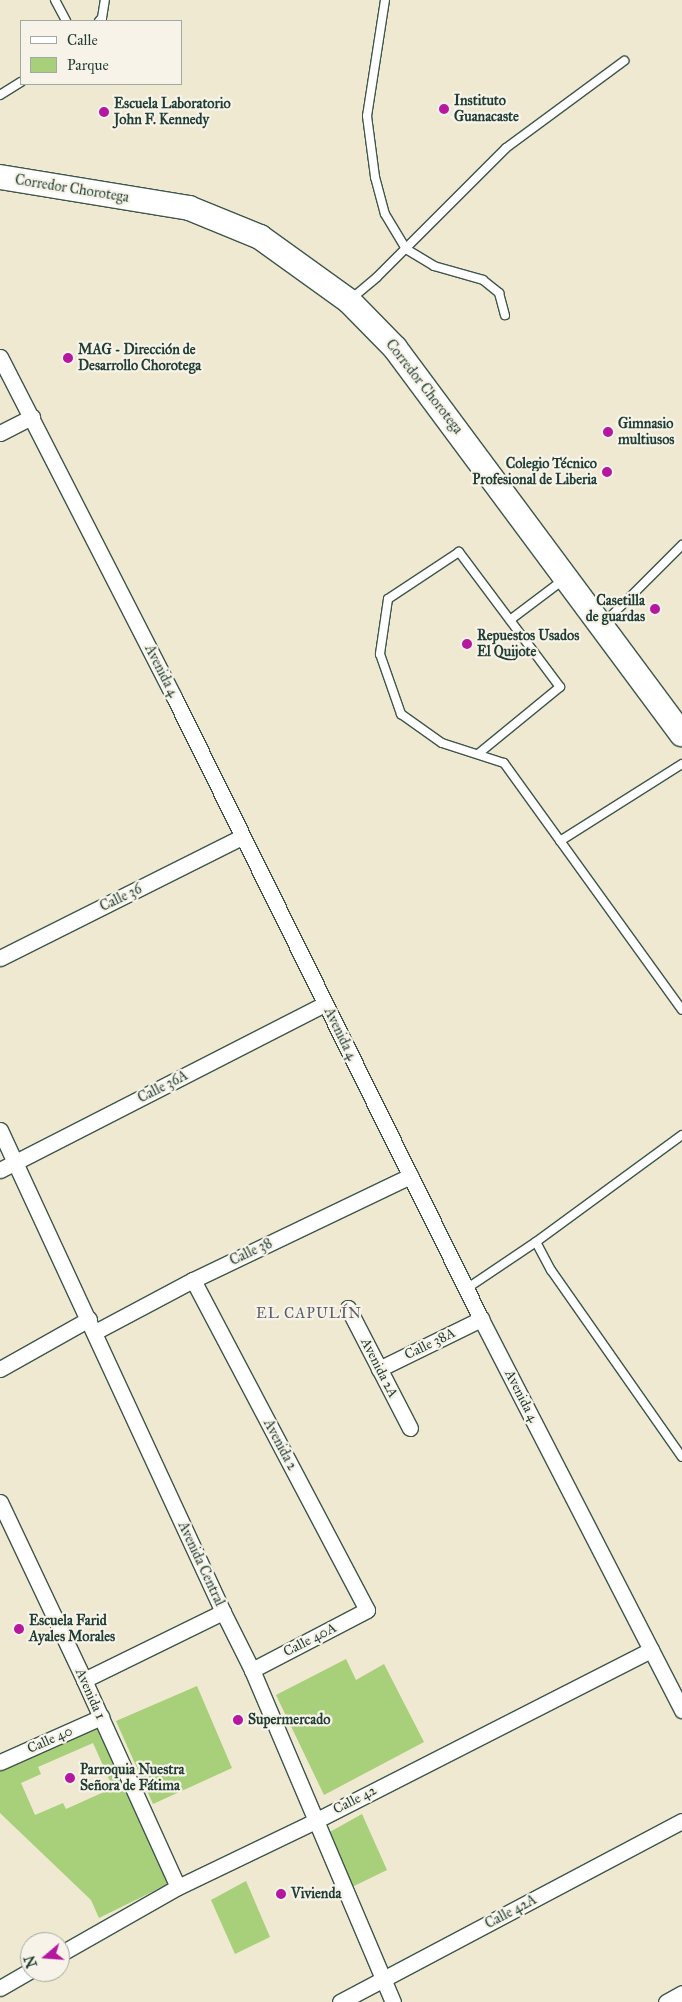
<!DOCTYPE html>
<meta charset="utf-8">
<style>
body{margin:0}
#map{position:relative;width:682px;height:2002px;overflow:hidden;background:#eee9d0;font-family:"IM FELL Great Primer",serif}
div>[style]{position:absolute}
.green>*{inset:0;background:#a8cf79}
.roads{filter:drop-shadow(1px 0 #3e574b) drop-shadow(-1px 0 #3e574b) drop-shadow(0 1px #3e574b) drop-shadow(0 -1px #3e574b)}
.lane>*{height:8px;margin:-4px;padding:0 4px;transform-origin:4px;border-radius:4px;background:#fff}
.street>*{height:15px;margin:-7.5px;padding:0 7.5px;transform-origin:7.5px;border-radius:7.5px;background:#fff}
.primary>*{height:24px;margin:-12px;padding:0 12px;transform-origin:12px;border-radius:12px;background:#fff}
.dots>*{width:14px;height:14px;translate:-50% -50%;box-sizing:border-box;border:2px solid #f7f3e8;border-radius:50%}
span{translate:-50% -50%;white-space:nowrap;text-align:center;line-height:1.15;-webkit-text-stroke:4.5px #f7f3e8;paint-order:stroke}
.poi-label{font-size:14px;color:#1f3d34;font-weight:700}
.left{translate:0 -50%;text-align:left}
.right{translate:-100% -50%;text-align:right}
.street-label{font-size:14px;color:#1f3d34}
.neighbourhood-label{font-size:15px;color:#5a5d6c;letter-spacing:1px}
.legend{position:absolute;left:20px;top:20px;width:162px;height:65px;box-sizing:border-box;background:#f7f3e8;border:1px solid #a1aaa0;margin:0;padding:6px 9px;list-style:none;font-size:15px;color:#1f3d34}
.legend li{display:flex;align-items:center;gap:10px;height:25px}
.legend b{width:25px;border:1px solid #a1aaa0}
.north{position:absolute;left:20px;top:1932px;width:50px;height:50px;box-sizing:border-box;background:#f7f3e8;border:1px solid #a1aaa0;border-radius:50%;rotate:252deg;font-size:14px;font-weight:700;line-height:20px;text-align:center;color:#1f3d34}
.north::after{content:'';display:block;margin:auto;width:18px;height:22px;background:#b5179e;clip-path:polygon(50% 0,100% 100%,50% 72%,0 100%)}
</style>
<div id="map">
<div class="green">
<i style="clip-path:polygon(346px 1659px,356px 1680px,384px 1664px,424px 1742px,324px 1795px,276px 1695px)"></i>
<i style="clip-path:polygon(197px 1686px,232px 1768px,153px 1804px,116px 1721px)"></i>
<i style="clip-path:polygon(evenodd,98px 1724px,170px 1883px,99px 1918px,91px 1900px,0 1813px,0 1767px,98px 1724px,93px 1743px,113px 1788px,66px 1809px,63px 1803px,35px 1815px,21px 1783px,41px 1774px,38px 1767px,93px 1743px)"></i>
<i style="clip-path:polygon(362px 1814px,387px 1870px,352px 1887px,328px 1833px)"></i>
<i style="clip-path:polygon(246px 1881px,270px 1937px,235px 1954px,211px 1900px)"></i>
</div>
<div class="roads">
<div class="lane">
<i style="left:55px;top:0;width:24px;rotate:62deg"></i>
<i style="left:385px;top:0;width:117px;rotate:98.8deg"></i>
<i style="left:367px;top:116px;width:62px;rotate:82.5deg"></i>
<i style="left:375px;top:177px;width:38px;rotate:75deg"></i>
<i style="left:385px;top:214px;width:41px;rotate:59deg"></i>
<i style="left:406px;top:249px;width:33px;rotate:31deg"></i>
<i style="left:434px;top:266px;width:51px;rotate:15.9deg"></i>
<i style="left:483px;top:280px;width:21px;rotate:39deg"></i>
<i style="left:499px;top:293px;width:23px;rotate:75deg"></i>
<i style="left:99px;top:21px;width:4px;rotate:-45deg"></i>
<i style="left:102px;top:18px;width:18px;rotate:-81deg"></i>
<i style="left:0;top:95px;width:25px;rotate:-32deg"></i>
<i style="left:351px;top:299px;width:34px;rotate:-40deg"></i>
<i style="left:377px;top:277px;width:182px;rotate:-45deg"></i>
<i style="left:506px;top:148px;width:147px;rotate:-36.4deg"></i>
<i style="left:510px;top:620px;width:66px;rotate:-37deg"></i>
<i style="left:603px;top:624px;width:112px;rotate:-45deg"></i>
<i style="left:478px;top:754px;width:106px;rotate:-39.3deg"></i>
<i style="left:560px;top:687px;width:169px;rotate:-126.8deg"></i>
<i style="left:459px;top:552px;width:85px;rotate:146.5deg"></i>
<i style="left:388px;top:599px;width:56px;rotate:98.3deg"></i>
<i style="left:380px;top:654px;width:64px;rotate:70.7deg"></i>
<i style="left:401px;top:714px;width:50px;rotate:35.3deg"></i>
<i style="left:442px;top:743px;width:65px;rotate:17.9deg"></i>
<i style="left:504px;top:763px;width:304px;rotate:54.2deg"></i>
<i style="left:560px;top:841px;width:144px;rotate:-32.3deg"></i>
<i style="left:682px;top:1135px;width:181px;rotate:143.8deg"></i>
<i style="left:536px;top:1242px;width:32px;rotate:62deg"></i>
<i style="left:551px;top:1270px;width:228px;rotate:55deg"></i>
<i style="left:466px;top:1289px;width:84px;rotate:-33.9deg"></i>
</div>
<div class="street">
<i style="left:0;top:357px;width:382px;rotate:62.9deg"></i>
<i style="left:174px;top:697px;width:694px;rotate:63.73deg"></i>
<i style="left:481px;top:1319px;width:440px;rotate:62.8deg"></i>
<i style="left:0;top:433px;width:36px;rotate:-27deg"></i>
<i style="left:0;top:958px;width:271px;rotate:-26.6deg"></i>
<i style="left:0;top:1130px;width:531px;rotate:65.17deg"></i>
<i style="left:223px;top:1612px;width:65px;rotate:63.4deg"></i>
<i style="left:252px;top:1670px;width:361px;rotate:67deg"></i>
<i style="left:0;top:1170px;width:365px;rotate:-27.1deg"></i>
<i style="left:193px;top:1280px;width:373px;rotate:62.2deg"></i>
<i style="left:367px;top:1610px;width:130px;rotate:152.4deg"></i>
<i style="left:348px;top:1308px;width:135px;rotate:62.7deg"></i>
<i style="left:95px;top:1332px;width:111px;rotate:-28deg"></i>
<i style="left:193px;top:1280px;width:241px;rotate:-25.6deg"></i>
<i style="left:0;top:1369px;width:102px;rotate:-29.3deg"></i>
<i style="left:379px;top:1369px;width:114px;rotate:-26.1deg"></i>
<i style="left:0;top:1502px;width:197px;rotate:64.7deg"></i>
<i style="left:84px;top:1680px;width:227px;rotate:65.6deg"></i>
<i style="left:84px;top:1680px;width:155px;rotate:-26.1deg"></i>
<i style="left:0;top:1762px;width:111px;rotate:-24deg"></i>
<i style="left:60px;top:1954px;width:136px;rotate:-29.6deg"></i>
<i style="left:178px;top:1887px;width:154px;rotate:-25.7deg"></i>
<i style="left:317px;top:1820px;width:375px;rotate:-27deg"></i>
<i style="left:0;top:1988px;width:34px;rotate:-30deg"></i>
<i style="left:340px;top:2002px;width:387px;rotate:-27.9deg"></i>
<i style="left:666px;top:2002px;width:18px;rotate:-29deg"></i>
</div>
<div class="primary">
<i style="left:0;top:177px;width:192px;rotate:9.3deg"></i>
<i style="left:189px;top:208px;width:77px;rotate:22.2deg"></i>
<i style="left:260px;top:237px;width:110px;rotate:35.7deg"></i>
<i style="left:349px;top:301px;width:66px;rotate:45.6deg"></i>
<i style="left:395px;top:348px;width:481px;rotate:53.4deg"></i>
</div>
</div>
<div class="dots">
<i style="left:444px;top:109px;background:#b5179e"></i>
<i style="left:104px;top:112px;background:#b5179e"></i>
<i style="left:68px;top:358px;background:#b5179e"></i>
<i style="left:608px;top:432px;background:#b5179e"></i>
<i style="left:607px;top:472px;background:#b5179e"></i>
<i style="left:655px;top:609px;background:#b5179e"></i>
<i style="left:467px;top:644px;background:#b5179e"></i>
<i style="left:19px;top:1629px;background:#b5179e"></i>
<i style="left:238px;top:1720px;background:#b5179e"></i>
<i style="left:70px;top:1778px;background:#b5179e"></i>
<i style="left:281px;top:1894px;background:#b5179e"></i>
</div>
<div class="poi-label">
<span class="left" style="left:454px;top:109px">Instituto<br>Guanacaste</span>
<span class="left" style="left:114px;top:112px">Escuela Laboratorio<br>John F. Kennedy</span>
<span class="left" style="left:78px;top:358px">MAG - Dirección de<br>Desarrollo Chorotega</span>
<span class="left" style="left:618px;top:432px">Gimnasio<br>multiusos</span>
<span class="right" style="left:597px;top:472px">Colegio Técnico<br>Profesional de Liberia</span>
<span class="right" style="left:645px;top:609px">Casetilla<br>de guardas</span>
<span class="left" style="left:477px;top:644px">Repuestos Usados<br>El Quijote</span>
<span class="left" style="left:29px;top:1629px">Escuela Farid<br>Ayales Morales</span>
<span class="left" style="left:248px;top:1720px">Supermercado</span>
<span class="left" style="left:80px;top:1778px">Parroquia Nuestra<br>Señora de Fátima</span>
<span class="left" style="left:291px;top:1894px">Vivienda</span>
</div>
<div class="street-label">
<span style="left:72px;top:189px;rotate:9deg">Corredor Chorotega</span>
<span style="left:424px;top:387px;rotate:52deg">Corredor Chorotega</span>
<span style="left:161px;top:671px;rotate:63deg">Avenida 4</span>
<span style="left:121px;top:898px;rotate:-26deg">Calle 36</span>
<span style="left:340px;top:1034px;rotate:64deg">Avenida 4</span>
<span style="left:163px;top:1087px;rotate:-27deg">Calle 36A</span>
<span style="left:251px;top:1252px;rotate:-26deg">Calle 38</span>
<span style="left:430px;top:1344px;rotate:-26deg">Calle 38A</span>
<span style="left:379px;top:1368px;rotate:63deg">Avenida 2A</span>
<span style="left:521px;top:1396px;rotate:63deg">Avenida 4</span>
<span style="left:280px;top:1445px;rotate:62deg">Avenida 2</span>
<span style="left:201px;top:1564px;rotate:65deg">Avenida Central</span>
<span style="left:310px;top:1640px;rotate:-27deg">Calle 40A</span>
<span style="left:90px;top:1694px;rotate:66deg">Avenida 1</span>
<span style="left:50px;top:1740px;rotate:-24deg">Calle 40</span>
<span style="left:355px;top:1800px;rotate:-27deg">Calle 42</span>
<span style="left:511px;top:1912px;rotate:-28deg">Calle 42A</span>
</div>
<div class="neighbourhood-label">
<span style="left:309px;top:1314px">EL CAPULÍN</span>
</div>
<ul class="legend">
<li><b style="height:6px;background:#fff"></b>Calle</li>
<li><b style="height:14px;background:#a8cf79"></b>Parque</li>
</ul>
<div class="north">N</div>
</div>
